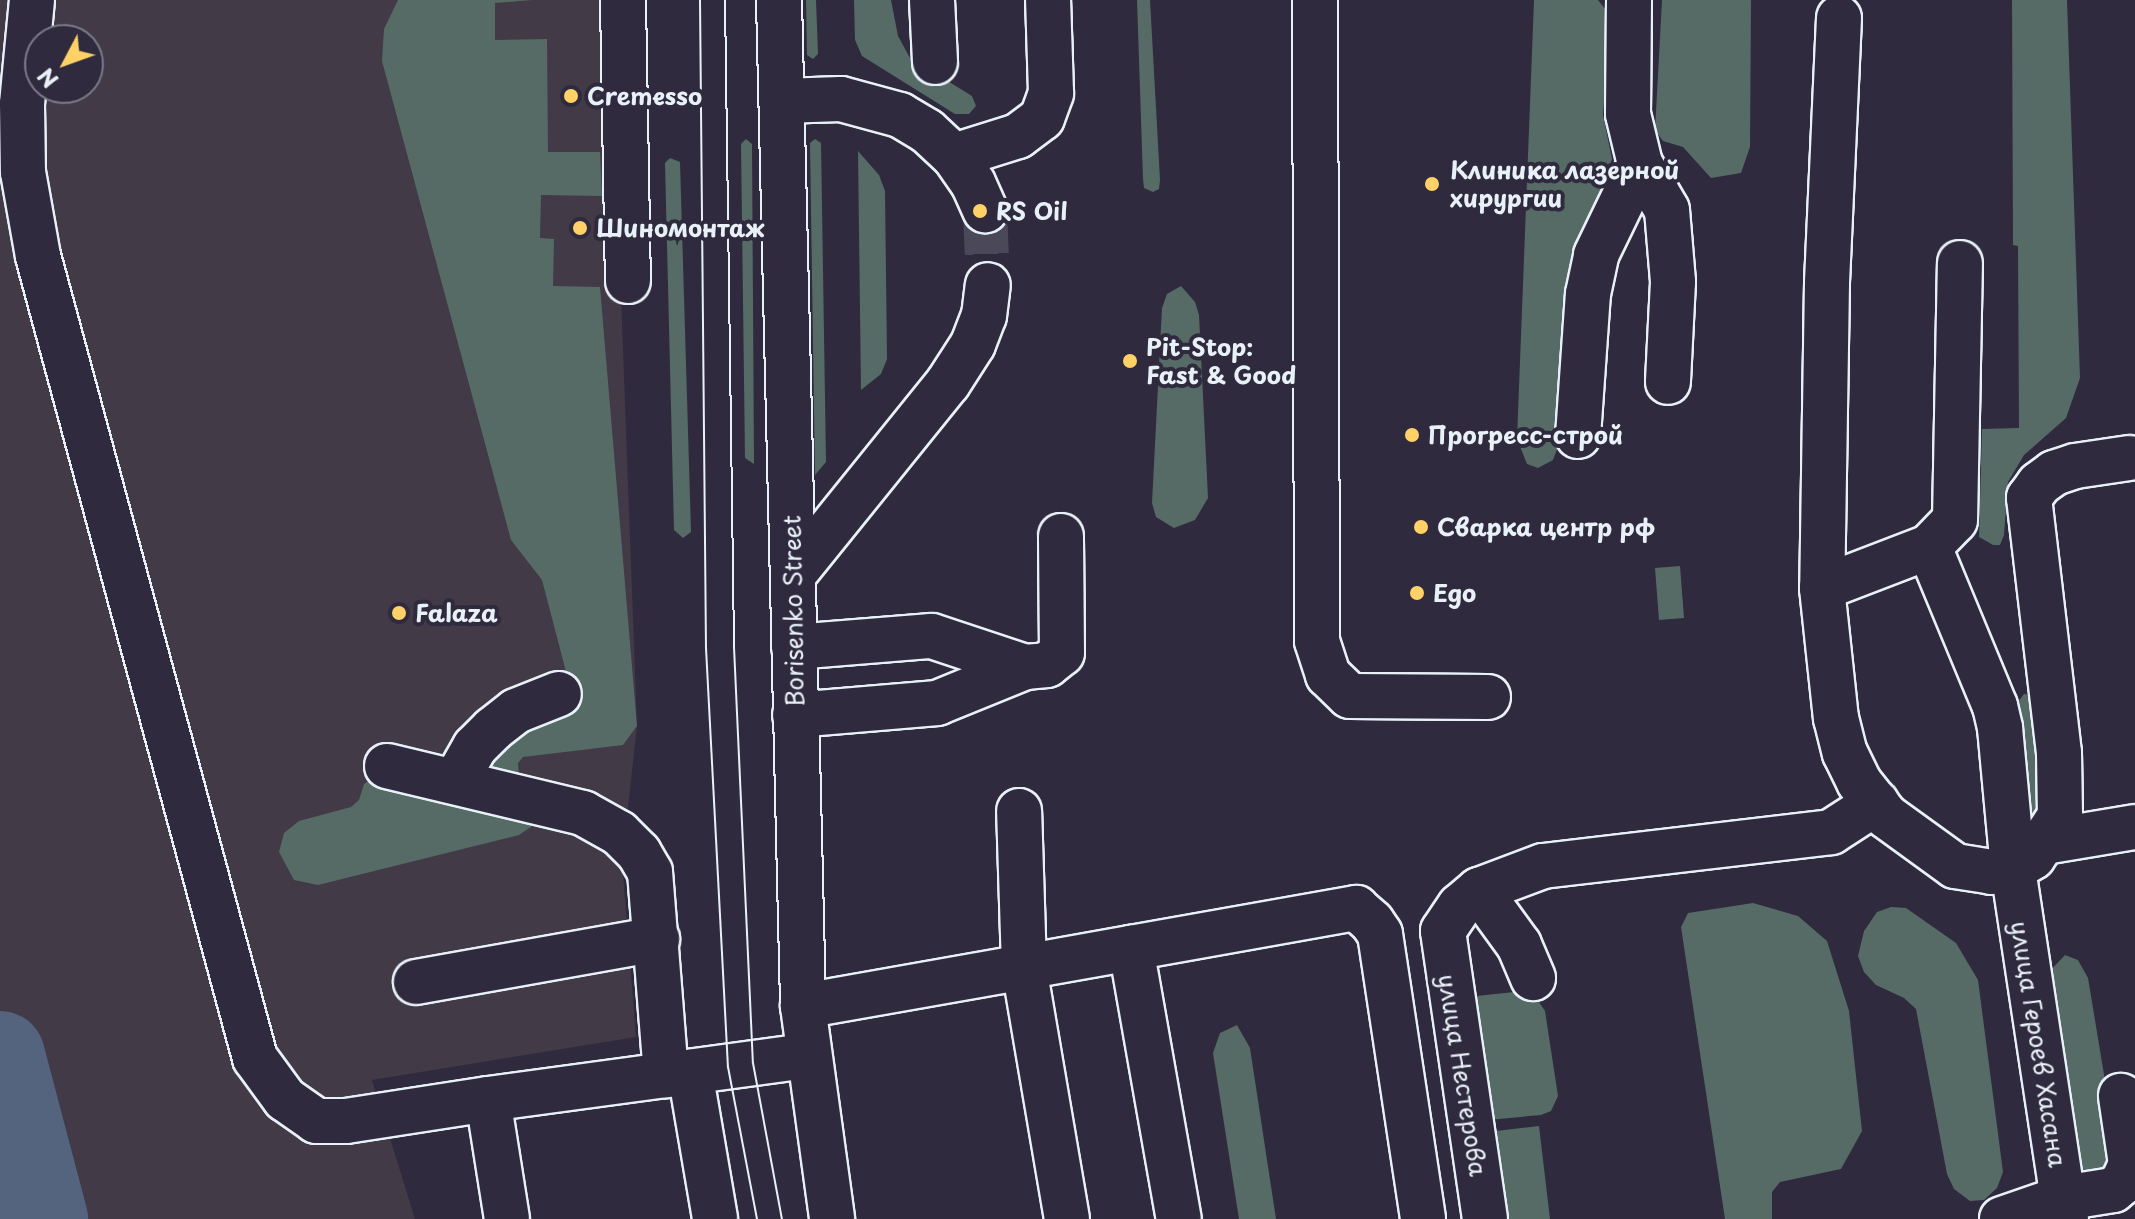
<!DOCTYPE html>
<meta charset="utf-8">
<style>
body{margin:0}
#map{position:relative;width:2135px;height:1219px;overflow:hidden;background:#2f2a3d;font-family:"Playpen Sans",sans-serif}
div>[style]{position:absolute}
.built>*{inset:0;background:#423a47}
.green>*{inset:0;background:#566b65}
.river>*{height:90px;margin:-45px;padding:0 45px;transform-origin:45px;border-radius:45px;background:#54647e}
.minor-tunnel>*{height:44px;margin-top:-22px;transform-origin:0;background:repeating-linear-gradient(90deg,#4b4859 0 44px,transparent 0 66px)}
.roads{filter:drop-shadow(2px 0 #e8f1f8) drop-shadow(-2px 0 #e8f1f8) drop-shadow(0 2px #e8f1f8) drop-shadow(0 -2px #e8f1f8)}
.minor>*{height:44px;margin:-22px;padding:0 22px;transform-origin:22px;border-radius:22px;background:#2f2a3d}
.major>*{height:44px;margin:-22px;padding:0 22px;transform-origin:22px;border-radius:22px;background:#2f2a3d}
.tram>*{height:2px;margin:-1px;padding:0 1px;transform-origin:1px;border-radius:1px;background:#e8f1f8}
.dots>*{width:22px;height:22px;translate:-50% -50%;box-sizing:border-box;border:4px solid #2f2a3d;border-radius:50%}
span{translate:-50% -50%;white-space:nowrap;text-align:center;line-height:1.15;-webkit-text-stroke:8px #2f2a3d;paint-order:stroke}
.poi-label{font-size:24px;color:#e8f1f8;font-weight:700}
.left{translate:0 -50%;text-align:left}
.street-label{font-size:24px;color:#e8f1f8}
.north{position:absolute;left:24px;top:24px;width:80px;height:80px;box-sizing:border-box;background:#2f2a3d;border:2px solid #797a88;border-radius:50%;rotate:229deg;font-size:22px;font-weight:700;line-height:32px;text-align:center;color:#e8f1f8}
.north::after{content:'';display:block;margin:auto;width:28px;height:36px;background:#ffd166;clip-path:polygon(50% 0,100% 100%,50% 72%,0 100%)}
</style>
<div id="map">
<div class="built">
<i style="clip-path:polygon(evenodd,0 0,610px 0,637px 726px,622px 861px,636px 1037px,372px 1080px,415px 1219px,0 1219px,0 0,40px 40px,88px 40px,88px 88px,40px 88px,40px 40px)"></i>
</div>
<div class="green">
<i style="clip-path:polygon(398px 0,532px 0,495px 3px,495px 40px,547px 39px,548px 152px,600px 152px,602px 196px,541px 195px,540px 238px,554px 239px,553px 286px,600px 287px,637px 726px,623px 745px,523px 757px,518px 763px,519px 781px,477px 768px,570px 687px,542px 580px,511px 540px,382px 61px,384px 29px)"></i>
<i style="clip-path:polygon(806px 0,816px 0,818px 54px,813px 59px,807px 55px)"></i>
<i style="clip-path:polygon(854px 0,891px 0,898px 36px,910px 58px,972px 96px,976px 106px,969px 114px,955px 114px,862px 56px,855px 40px)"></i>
<i style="clip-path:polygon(1137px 0,1150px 0,1160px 180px,1159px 189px,1153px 192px,1144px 188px,1143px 179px)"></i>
<i style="clip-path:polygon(1534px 0,1598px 0,1606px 10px,1609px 39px,1603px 115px,1612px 159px,1563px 302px,1559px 444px,1553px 460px,1538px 468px,1527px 464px,1517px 439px)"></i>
<i style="clip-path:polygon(1662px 0,1751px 0,1750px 147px,1741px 173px,1711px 178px,1683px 147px,1663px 141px,1655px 130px)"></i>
<i style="clip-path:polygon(2012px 0,2067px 0,2080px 378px,2066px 418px,2024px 455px,2008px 482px,2004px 535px,2000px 545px,1993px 545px,1979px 537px,1982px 429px,2019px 428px,2018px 246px,2013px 245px)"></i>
<i style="clip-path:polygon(746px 139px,752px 144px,754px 464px,745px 458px,741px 144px)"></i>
<i style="clip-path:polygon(815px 139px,821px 143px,826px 462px,815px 475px,810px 143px)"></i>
<i style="clip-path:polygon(858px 151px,879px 175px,885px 191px,887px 359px,881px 374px,861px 390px)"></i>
<i style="clip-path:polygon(670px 158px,680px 162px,691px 532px,683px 538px,674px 530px,665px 163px)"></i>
<i style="clip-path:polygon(1181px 286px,1195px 302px,1199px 315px,1208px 498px,1195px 520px,1174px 528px,1156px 517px,1152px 503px,1162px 308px,1167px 294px)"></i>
<i style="clip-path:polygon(1680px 566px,1684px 618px,1659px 620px,1655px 568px)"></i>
<i style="clip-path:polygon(2024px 694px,2033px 695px,2050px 790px,2028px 828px,2011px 711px)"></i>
<i style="clip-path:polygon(374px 777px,532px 819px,531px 827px,519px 835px,318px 885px,294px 880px,279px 852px,284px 833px,299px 821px,351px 807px,359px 800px,364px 784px)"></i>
<i style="clip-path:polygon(1753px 903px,1798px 916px,1827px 941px,1849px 1011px,1862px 1131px,1841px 1169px,1780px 1182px,1772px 1192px,1772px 1219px,1725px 1219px,1681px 927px,1688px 913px)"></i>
<i style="clip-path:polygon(1891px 907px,1906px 908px,1956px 943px,1978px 980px,2003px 1172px,1997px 1188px,1984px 1200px,1970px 1201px,1954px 1189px,1947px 1174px,1916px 1009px,1904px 998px,1876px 985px,1864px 972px,1858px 956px,1864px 931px,1877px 912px)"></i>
<i style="clip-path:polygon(2065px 955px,2078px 960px,2088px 978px,2118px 1159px,2117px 1169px,2080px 1180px,2049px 972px)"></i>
<i style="clip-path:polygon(1524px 991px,1537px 999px,1545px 1011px,1558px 1096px,1551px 1111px,1541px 1115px,1488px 1120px,1472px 1001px,1476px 996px)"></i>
<i style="clip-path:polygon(1237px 1025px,1250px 1048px,1276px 1219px,1239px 1219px,1213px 1053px,1220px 1033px)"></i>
<i style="clip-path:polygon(1539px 1126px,1550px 1219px,1507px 1219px,1496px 1131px)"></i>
</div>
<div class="river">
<i style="left:0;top:1056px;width:169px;rotate:75.2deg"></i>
</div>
<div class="minor-tunnel">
<i style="left:985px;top:210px;width:75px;rotate:87.7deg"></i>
</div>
<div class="roads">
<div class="minor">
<i style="left:32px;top:0;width:104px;rotate:95.5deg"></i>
<i style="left:22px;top:104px;width:68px;rotate:89.2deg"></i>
<i style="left:23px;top:172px;width:85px;rotate:79.9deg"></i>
<i style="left:38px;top:256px;width:831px;rotate:74.86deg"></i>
<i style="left:255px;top:1058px;width:51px;rotate:53.8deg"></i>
<i style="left:285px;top:1099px;width:38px;rotate:35deg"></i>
<i style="left:316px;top:1121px;width:30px"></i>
<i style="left:346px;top:1121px;width:144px;rotate:-8.8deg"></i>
<i style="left:623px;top:0;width:281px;rotate:89deg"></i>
<i style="left:932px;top:0;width:62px;rotate:87.2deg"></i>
<i style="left:1315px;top:0;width:641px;rotate:89.82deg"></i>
<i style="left:1317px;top:641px;width:36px;rotate:72deg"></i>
<i style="left:1328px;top:675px;width:30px;rotate:44deg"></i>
<i style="left:1350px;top:696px;width:138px;rotate:0.4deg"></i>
<i style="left:1839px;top:18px;width:265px;rotate:92.6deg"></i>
<i style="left:1827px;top:283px;width:305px;rotate:90.9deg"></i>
<i style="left:1822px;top:588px;width:131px;rotate:83.9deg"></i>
<i style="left:1836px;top:718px;width:36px;rotate:76deg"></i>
<i style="left:1845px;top:753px;width:32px;rotate:64deg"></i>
<i style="left:1859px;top:782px;width:43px;rotate:51.5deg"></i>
<i style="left:1886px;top:816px;width:85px;rotate:35.9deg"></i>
<i style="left:1955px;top:866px;width:36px;rotate:9deg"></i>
<i style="left:1991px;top:872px;width:22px;rotate:-8deg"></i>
<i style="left:2013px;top:869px;width:23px;rotate:-31deg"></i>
<i style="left:2033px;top:857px;width:49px;rotate:-56.6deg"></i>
<i style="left:2060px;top:816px;width:63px;rotate:-90.9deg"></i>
<i style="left:2059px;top:753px;width:257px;rotate:-96.7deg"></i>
<i style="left:2029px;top:498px;width:17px;rotate:-54deg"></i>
<i style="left:2039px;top:484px;width:19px;rotate:-36deg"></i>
<i style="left:2054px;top:473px;width:22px;rotate:-18deg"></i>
<i style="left:2075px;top:466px;width:55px;rotate:-8.4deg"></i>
<i style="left:782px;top:101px;width:59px;rotate:-1.9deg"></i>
<i style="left:841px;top:99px;width:61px;rotate:15.2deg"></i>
<i style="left:900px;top:115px;width:31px;rotate:31deg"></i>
<i style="left:927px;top:131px;width:37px;rotate:43deg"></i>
<i style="left:954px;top:156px;width:33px;rotate:55deg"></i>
<i style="left:973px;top:183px;width:30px;rotate:66deg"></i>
<i style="left:954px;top:156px;width:67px;rotate:-17.4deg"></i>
<i style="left:1018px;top:136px;width:30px;rotate:-37deg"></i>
<i style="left:1042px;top:118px;width:27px;rotate:-70deg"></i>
<i style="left:1051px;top:93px;width:93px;rotate:-91.8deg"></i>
<i style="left:1640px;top:164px;width:53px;rotate:59.6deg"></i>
<i style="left:1667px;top:210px;width:72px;rotate:85.2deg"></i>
<i style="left:1673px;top:282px;width:100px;rotate:92.9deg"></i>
<i style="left:1578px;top:436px;width:142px;rotate:-86deg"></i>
<i style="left:1588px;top:294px;width:40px;rotate:-78deg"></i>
<i style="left:1596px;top:255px;width:101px;rotate:-64.2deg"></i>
<i style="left:1640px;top:164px;width:51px;rotate:-103.5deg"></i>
<i style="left:1628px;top:114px;width:114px;rotate:-89.5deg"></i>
<i style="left:1929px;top:547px;width:172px;rotate:67.5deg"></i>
<i style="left:1995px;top:706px;width:23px;rotate:77deg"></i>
<i style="left:2000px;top:728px;width:142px;rotate:84.7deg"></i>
<i style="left:2013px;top:869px;width:354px;rotate:81.4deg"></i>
<i style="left:793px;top:575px;width:247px;rotate:-51.1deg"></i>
<i style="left:948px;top:383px;width:46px;rotate:-57.3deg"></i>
<i style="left:973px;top:344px;width:30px;rotate:-69deg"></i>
<i style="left:984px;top:316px;width:31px;rotate:-83deg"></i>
<i style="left:1822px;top:588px;width:115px;rotate:-21deg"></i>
<i style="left:1929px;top:547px;width:37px;rotate:-46deg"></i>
<i style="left:1955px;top:520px;width:257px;rotate:-88.9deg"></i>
<i style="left:794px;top:647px;width:138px;rotate:-4.6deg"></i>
<i style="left:932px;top:636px;width:98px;rotate:18.4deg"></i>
<i style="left:795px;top:715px;width:143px;rotate:-4.8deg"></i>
<i style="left:937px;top:703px;width:95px;rotate:-22.2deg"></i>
<i style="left:1025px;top:667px;width:22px;rotate:-5deg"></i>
<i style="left:1047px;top:665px;width:19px;rotate:-39deg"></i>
<i style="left:1062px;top:653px;width:117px;rotate:-90.5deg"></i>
<i style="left:387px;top:766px;width:202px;rotate:13.5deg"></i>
<i style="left:583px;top:813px;width:41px;rotate:29.1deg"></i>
<i style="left:619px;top:833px;width:28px;rotate:45deg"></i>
<i style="left:639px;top:853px;width:22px;rotate:60deg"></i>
<i style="left:650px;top:872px;width:204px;rotate:85.5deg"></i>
<i style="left:455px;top:782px;width:40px;rotate:-60.3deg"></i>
<i style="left:475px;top:747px;width:25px;rotate:-45deg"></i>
<i style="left:493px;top:729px;width:29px;rotate:-38deg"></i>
<i style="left:516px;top:711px;width:46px;rotate:-21.6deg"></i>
<i style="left:2045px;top:842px;width:91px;rotate:-9.5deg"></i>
<i style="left:1479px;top:890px;width:68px;rotate:54deg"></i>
<i style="left:1519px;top:945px;width:36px;rotate:67deg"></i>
<i style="left:1131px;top:948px;width:229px;rotate:-10.1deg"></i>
<i style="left:1356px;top:908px;width:21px;rotate:41deg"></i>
<i style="left:1372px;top:922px;width:14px;rotate:56deg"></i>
<i style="left:1380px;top:934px;width:288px;rotate:81.4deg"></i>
<i style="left:416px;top:982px;width:245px;rotate:-10.1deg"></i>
<i style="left:803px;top:1006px;width:224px;rotate:-10deg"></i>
<i style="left:1024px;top:967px;width:156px;rotate:-91.8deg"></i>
<i style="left:690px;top:1072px;width:149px;rotate:80.3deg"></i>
<i style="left:507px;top:1219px;width:121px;rotate:-99deg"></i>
<i style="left:488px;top:1099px;width:322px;rotate:-7.7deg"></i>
<i style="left:1067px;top:1219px;width:256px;rotate:-99.7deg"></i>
<i style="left:1024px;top:967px;width:109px;rotate:-10.1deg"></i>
<i style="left:1131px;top:948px;width:275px;rotate:80deg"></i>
<i style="left:1485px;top:1219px;width:291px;rotate:-98.3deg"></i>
<i style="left:1443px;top:931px;width:30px;rotate:-56deg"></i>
<i style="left:1460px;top:906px;width:25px;rotate:-40deg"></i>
<i style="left:1479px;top:890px;width:68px;rotate:-20.6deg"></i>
<i style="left:1543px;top:866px;width:290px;rotate:-6.7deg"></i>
<i style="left:1831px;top:832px;width:54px;rotate:-32.8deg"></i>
<i style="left:2002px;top:1219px;width:65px;rotate:-19deg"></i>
<i style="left:2063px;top:1198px;width:51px;rotate:-9.1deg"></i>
<i style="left:2113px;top:1190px;width:13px;rotate:-39deg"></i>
<i style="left:2123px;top:1182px;width:20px;rotate:-66deg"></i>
<i style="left:2131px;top:1164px;width:69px;rotate:-98.4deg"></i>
</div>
<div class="major">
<i style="left:779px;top:0;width:1006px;rotate:88.63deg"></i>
<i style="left:803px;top:1006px;width:215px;rotate:82.2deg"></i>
</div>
</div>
<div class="tram">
<i style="left:700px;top:0;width:648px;rotate:89.47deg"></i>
<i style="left:706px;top:648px;width:420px;rotate:87deg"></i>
<i style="left:728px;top:1067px;width:155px;rotate:79.2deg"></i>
<i style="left:725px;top:0;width:647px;rotate:89.2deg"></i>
<i style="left:734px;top:647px;width:416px;rotate:87.4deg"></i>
<i style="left:753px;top:1063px;width:159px;rotate:79.5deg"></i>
</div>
<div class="dots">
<i style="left:571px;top:96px;background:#ffd166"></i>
<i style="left:1432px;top:184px;background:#ffd166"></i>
<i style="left:980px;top:211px;background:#ffd166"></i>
<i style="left:580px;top:228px;background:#ffd166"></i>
<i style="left:1130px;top:361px;background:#ffd166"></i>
<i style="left:1412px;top:435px;background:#ffd166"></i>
<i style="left:1421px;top:527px;background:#ffd166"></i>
<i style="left:1417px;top:593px;background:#ffd166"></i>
<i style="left:399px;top:613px;background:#ffd166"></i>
</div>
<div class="poi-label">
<span class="left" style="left:587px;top:96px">Cremesso</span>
<span class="left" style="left:1450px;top:184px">Клиника лазерной<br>хирургии</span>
<span class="left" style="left:996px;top:211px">RS Oil</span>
<span class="left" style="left:596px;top:228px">Шиномонтаж</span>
<span class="left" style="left:1146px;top:361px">Pit-Stop:<br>Fast &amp; Good</span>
<span class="left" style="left:1428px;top:435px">Прогресс-строй</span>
<span class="left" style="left:1437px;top:527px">Сварка центр рф</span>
<span class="left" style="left:1433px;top:593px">Ego</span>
<span class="left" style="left:415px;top:613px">Falaza</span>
</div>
<div class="street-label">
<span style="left:793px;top:611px;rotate:-91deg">Borisenko Street</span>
<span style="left:2039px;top:1044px;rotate:81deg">улица Героев Хасана</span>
<span style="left:1463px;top:1075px;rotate:81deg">улица Нестерова</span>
</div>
<div class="north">N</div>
</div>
